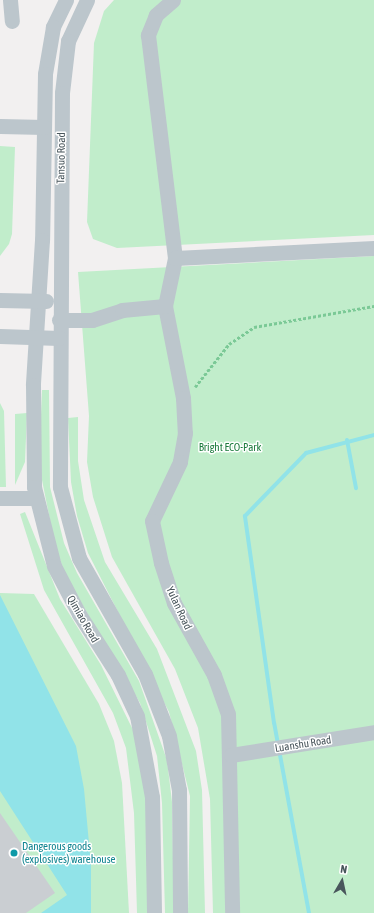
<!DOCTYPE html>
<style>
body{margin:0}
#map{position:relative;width:374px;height:913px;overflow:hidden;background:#f2f0f0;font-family:"Asap Condensed",sans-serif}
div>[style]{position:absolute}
.green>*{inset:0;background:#c1edcb}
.water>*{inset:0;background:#91e3e8}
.stream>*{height:4px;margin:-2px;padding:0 2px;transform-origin:2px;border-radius:2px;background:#91e3e8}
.building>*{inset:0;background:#caced2}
.path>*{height:2.5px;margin-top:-1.25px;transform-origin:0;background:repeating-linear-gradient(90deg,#7bc996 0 3px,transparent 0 5px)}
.minor>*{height:15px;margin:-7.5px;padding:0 7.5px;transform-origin:7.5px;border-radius:7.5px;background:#bcc6cc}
.dots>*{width:11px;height:11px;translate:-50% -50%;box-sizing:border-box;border:2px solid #fff;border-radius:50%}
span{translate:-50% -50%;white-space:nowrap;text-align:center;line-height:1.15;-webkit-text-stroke:3px #fff;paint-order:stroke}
.street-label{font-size:11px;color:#49565c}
.park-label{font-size:11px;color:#1c7b3d}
.culture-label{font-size:11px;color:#0d838f}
.left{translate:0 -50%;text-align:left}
.north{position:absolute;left:322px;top:861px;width:40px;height:40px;-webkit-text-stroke:3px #fff;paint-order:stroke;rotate:9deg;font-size:11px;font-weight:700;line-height:16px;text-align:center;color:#49565c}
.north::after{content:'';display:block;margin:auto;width:14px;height:18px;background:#49565c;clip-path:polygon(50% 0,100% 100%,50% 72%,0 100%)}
</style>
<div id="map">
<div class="green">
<i style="clip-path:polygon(114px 0,374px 0,374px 235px,117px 248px,93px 239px,87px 222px,94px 43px,104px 11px)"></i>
<i style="clip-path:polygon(0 146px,15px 147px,12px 234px,9px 244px,0 256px)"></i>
<i style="clip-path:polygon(374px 256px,374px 913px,213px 913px,210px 799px,198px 728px,175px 669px,112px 557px,93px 497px,87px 462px,89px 416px,78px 272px)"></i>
<i style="clip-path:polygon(42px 390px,49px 390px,50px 487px,64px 543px,77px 573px,139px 681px,167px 760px,172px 802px,174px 913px,165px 913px,162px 803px,157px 756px,140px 703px,66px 577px,55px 545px,39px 465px)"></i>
<i style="clip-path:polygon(0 403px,4px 411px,6px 487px,0 487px)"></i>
<i style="clip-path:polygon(27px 413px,25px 462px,15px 485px,15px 414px)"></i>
<i style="clip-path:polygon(78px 417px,78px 461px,84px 500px,105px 562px,157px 649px,196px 751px,202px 790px,205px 913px,188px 913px,190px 796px,169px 712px,88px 553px,77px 516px,71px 482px,68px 418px)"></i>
<i style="clip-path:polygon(25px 512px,60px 599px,101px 665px,134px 732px,146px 786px,151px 913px,137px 913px,134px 813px,126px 748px,113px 713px,44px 590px,20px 514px)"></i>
<i style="clip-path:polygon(0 593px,34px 594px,99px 704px,114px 741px,122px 783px,129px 913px,0 913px)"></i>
</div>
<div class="water">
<i style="clip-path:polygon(0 595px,76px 746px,84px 789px,91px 865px,91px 913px,41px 913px,67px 895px,0 791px)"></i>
</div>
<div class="stream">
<i style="left:347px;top:440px;width:49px;rotate:79.4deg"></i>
<i style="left:309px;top:913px;width:193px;rotate:-100.4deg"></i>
<i style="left:274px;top:723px;width:209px;rotate:-98deg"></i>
<i style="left:245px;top:516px;width:88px;rotate:-45.9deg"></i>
<i style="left:306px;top:453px;width:70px;rotate:-14.8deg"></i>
</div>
<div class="building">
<i style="clip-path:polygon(0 813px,55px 893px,26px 913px,0 913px)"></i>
</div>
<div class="path">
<i style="left:195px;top:387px;width:55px;rotate:-51.7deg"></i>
<i style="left:229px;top:344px;width:30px;rotate:-34deg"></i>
<i style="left:254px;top:327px;width:122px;rotate:-9.9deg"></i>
</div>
<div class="minor">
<i style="left:10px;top:0;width:21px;rotate:85deg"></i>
<i style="left:66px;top:0;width:30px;rotate:116deg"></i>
<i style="left:53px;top:27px;width:48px;rotate:99.7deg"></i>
<i style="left:45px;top:74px;width:166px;rotate:91deg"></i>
<i style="left:42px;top:240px;width:145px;rotate:93.6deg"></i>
<i style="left:33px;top:385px;width:102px;rotate:89.4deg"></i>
<i style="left:34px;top:487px;width:81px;rotate:75.8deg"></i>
<i style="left:54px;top:566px;width:54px;rotate:62.5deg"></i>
<i style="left:79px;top:614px;width:72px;rotate:57.4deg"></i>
<i style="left:118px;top:675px;width:45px;rotate:65.1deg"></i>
<i style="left:137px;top:716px;width:82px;rotate:79.5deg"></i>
<i style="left:152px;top:797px;width:116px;rotate:89deg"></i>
<i style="left:87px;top:0;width:45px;rotate:114.9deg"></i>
<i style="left:68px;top:41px;width:52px;rotate:96.6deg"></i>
<i style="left:62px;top:93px;width:394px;rotate:90.3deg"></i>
<i style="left:60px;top:487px;width:73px;rotate:75deg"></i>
<i style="left:79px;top:558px;width:133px;rotate:60.4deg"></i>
<i style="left:145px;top:674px;width:66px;rotate:68.8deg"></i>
<i style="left:169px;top:736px;width:55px;rotate:79.5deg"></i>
<i style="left:179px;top:790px;width:123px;rotate:89.5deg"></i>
<i style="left:173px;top:0;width:23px;rotate:139deg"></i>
<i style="left:156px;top:15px;width:22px;rotate:112deg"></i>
<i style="left:148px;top:35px;width:225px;rotate:83.1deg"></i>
<i style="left:0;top:126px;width:44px;rotate:1.3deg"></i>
<i style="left:0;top:300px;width:46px;rotate:1.2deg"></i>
<i style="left:165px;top:306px;width:94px;rotate:78.9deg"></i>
<i style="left:183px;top:398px;width:35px;rotate:87deg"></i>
<i style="left:185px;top:433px;width:29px;rotate:100deg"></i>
<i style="left:180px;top:462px;width:65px;rotate:115.4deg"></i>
<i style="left:152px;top:521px;width:43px;rotate:77.9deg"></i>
<i style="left:161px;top:563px;width:42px;rotate:72deg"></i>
<i style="left:174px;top:603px;width:82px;rotate:60.9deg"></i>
<i style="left:214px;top:675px;width:41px;rotate:70.3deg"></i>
<i style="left:228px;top:714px;width:199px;rotate:88.8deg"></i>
<i style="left:59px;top:320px;width:33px"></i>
<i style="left:92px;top:320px;width:32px;rotate:-18deg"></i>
<i style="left:122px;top:310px;width:43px;rotate:-5.3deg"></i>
<i style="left:165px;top:306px;width:49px;rotate:-78.2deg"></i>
<i style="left:175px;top:258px;width:199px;rotate:-2.9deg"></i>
<i style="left:0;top:336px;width:59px;rotate:1.9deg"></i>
<i style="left:0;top:498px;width:36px"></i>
<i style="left:231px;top:755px;width:145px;rotate:-9.1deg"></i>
</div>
<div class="dots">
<i style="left:14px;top:853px;background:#0f9aa8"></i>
</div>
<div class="street-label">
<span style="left:61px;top:158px;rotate:-89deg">Tansuo Road</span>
<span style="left:179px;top:608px;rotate:65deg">Yulan Road</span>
<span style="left:83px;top:619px;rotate:60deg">Qimiao Road</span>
<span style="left:303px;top:744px;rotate:-9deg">Luanshu Road</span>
</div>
<div class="park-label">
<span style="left:230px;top:447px">Bright ECO-Park</span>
</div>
<div class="culture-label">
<span class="left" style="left:22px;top:853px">Dangerous goods<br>(explosives) warehouse</span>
</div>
<div class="north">N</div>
</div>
